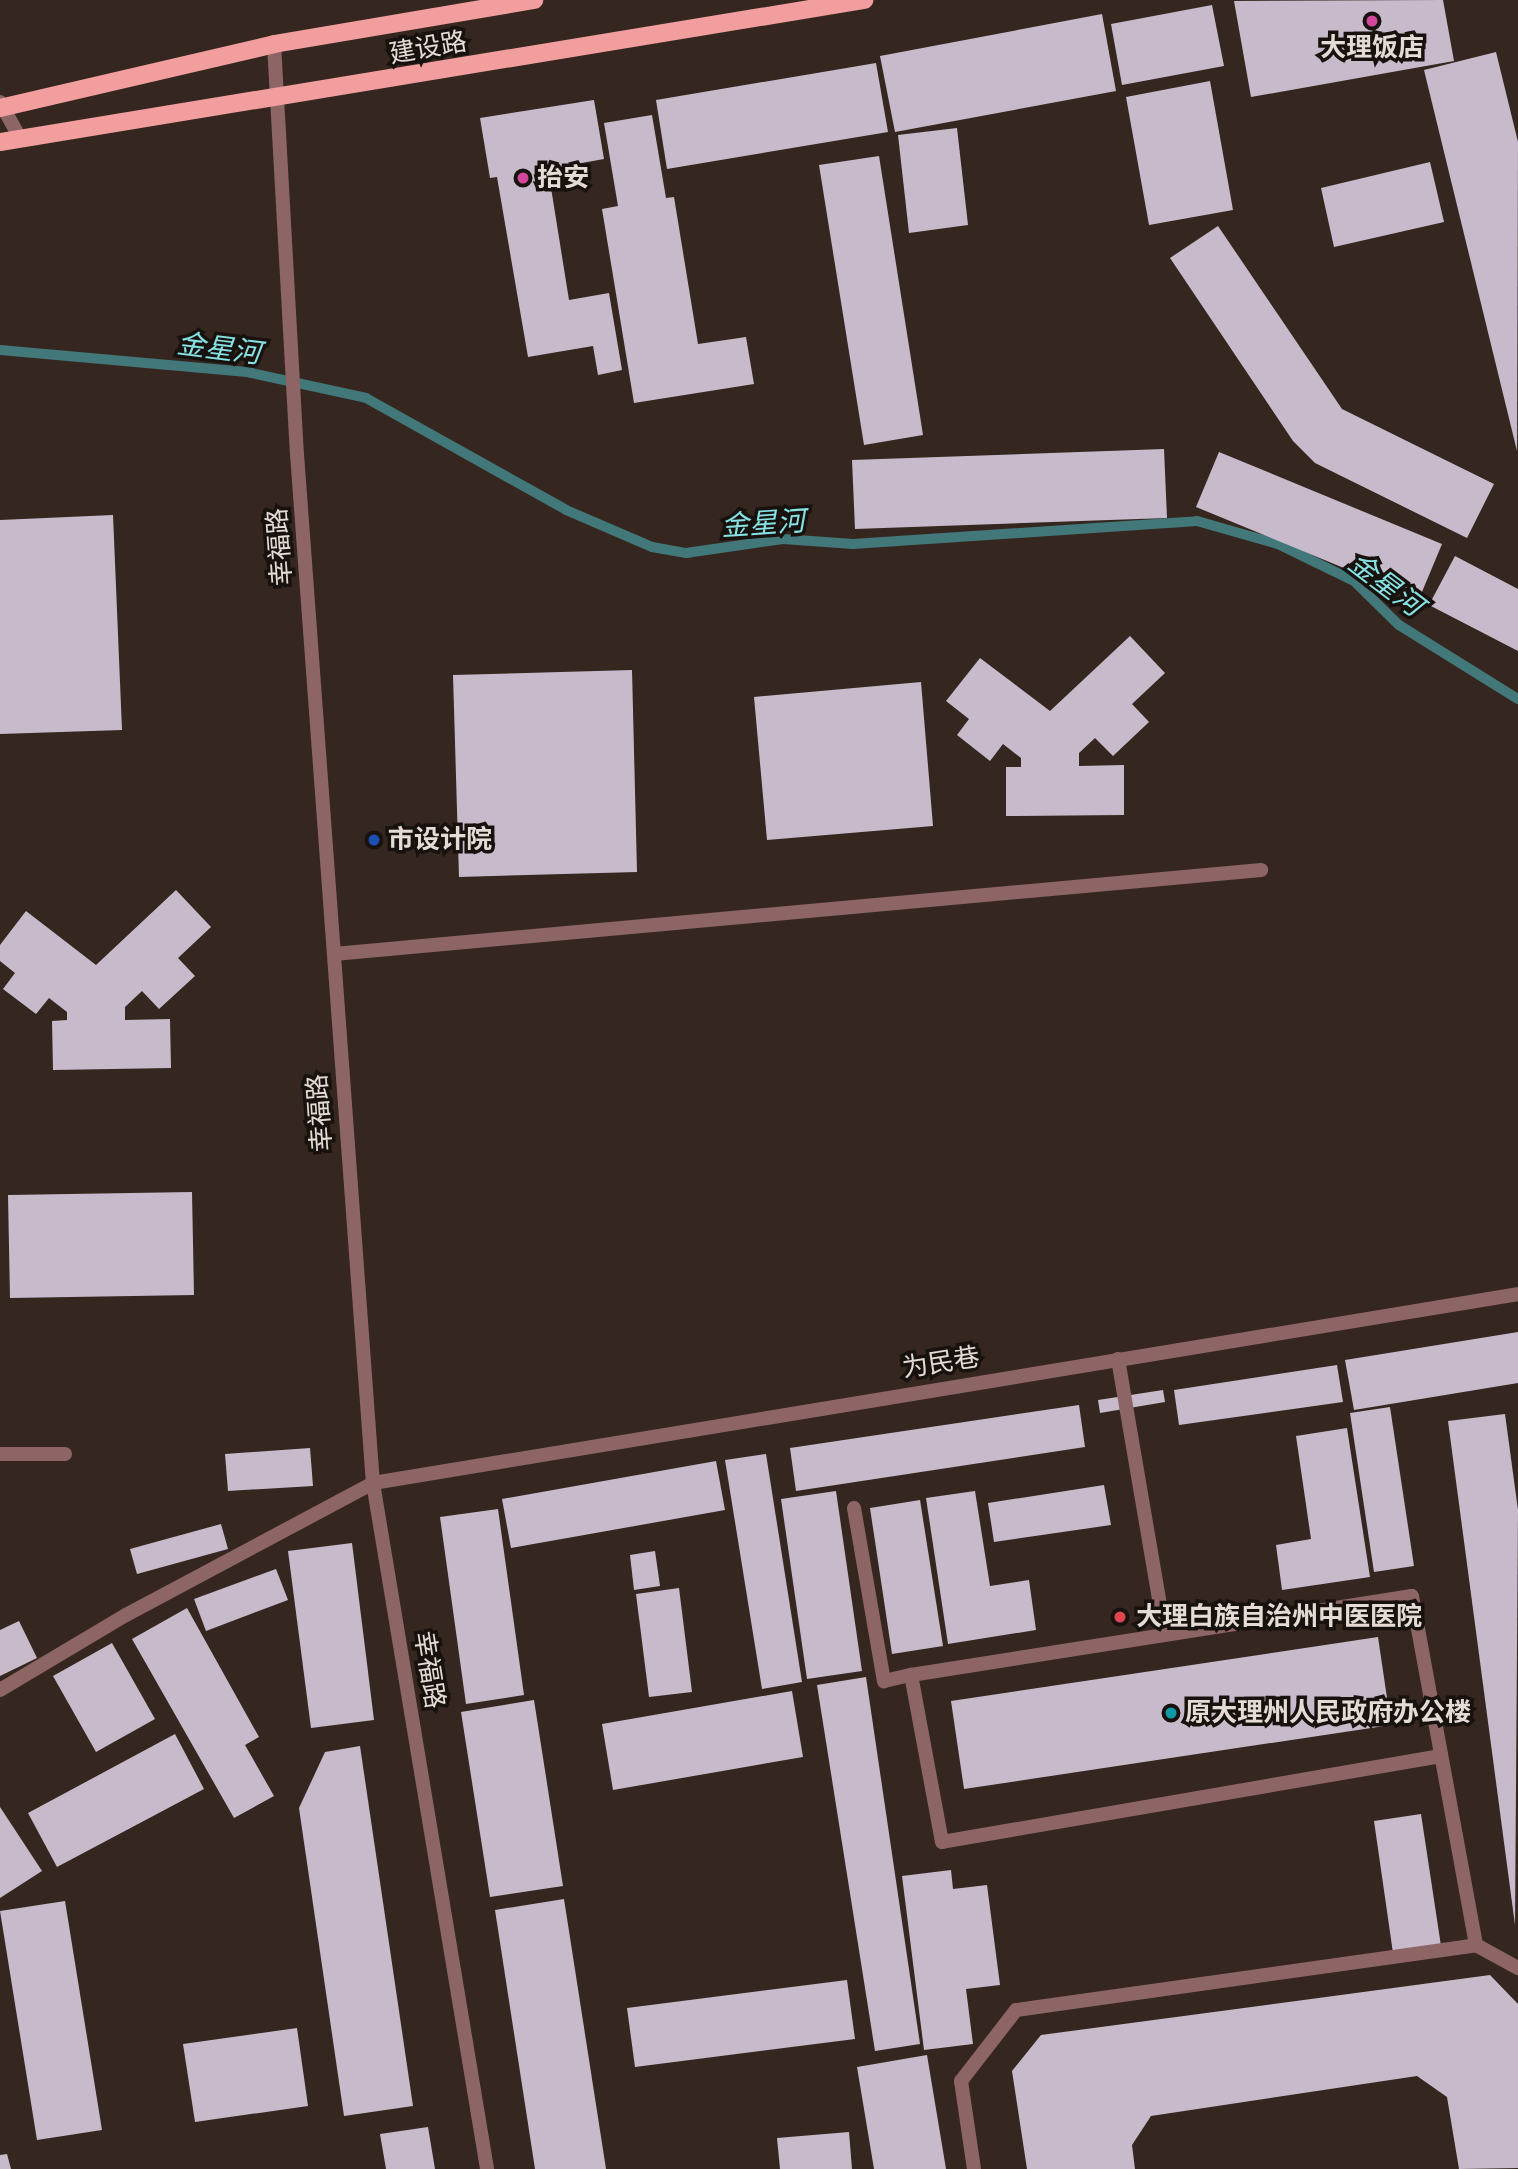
<!DOCTYPE html>
<meta charset="utf-8">
<style>
body{margin:0}
#map{position:relative;width:1518px;height:2169px;overflow:hidden;background:#352720;font-family:Figtree,"Noto Sans SC",sans-serif}
div>[style]{position:absolute}
.stream>*{height:10px;margin:-5px;padding:0 5px;transform-origin:5px;border-radius:5px;background:#427879}
.building>*{inset:0;background:#c7bbcb}
.service>*{height:14px;margin:-7px;padding:0 7px;transform-origin:7px;border-radius:7px;background:#8e6565}
.minor>*{height:14px;margin:-7px;padding:0 7px;transform-origin:7px;border-radius:7px;background:#8e6565}
.tertiary>*{height:14px;margin:-7px;padding:0 7px;transform-origin:7px;border-radius:7px;background:#8e6565}
.primary>*{height:18px;margin:-9px;padding:0 9px;transform-origin:9px;border-radius:9px;background:#f29e9e}
.dots>*{width:19px;height:19px;translate:-50% -50%;box-sizing:border-box;border:4px solid #18120e;border-radius:50%}
span{translate:-50% -50%;white-space:nowrap;text-align:center;line-height:1.15;-webkit-text-stroke:7px #18120e;paint-order:stroke}
.street-label{font-size:26px;color:#e4dbd6}
.poi-label{font-size:26px;color:#e4dbd6;font-weight:700}
.left{translate:0 -50%;text-align:left}
.water-label{font-size:28px;color:#86e2e4;font-style:italic}
</style>
<div id="map">
<div class="stream">
<i style="left:0;top:350px;width:248px;rotate:5.1deg"></i>
<i style="left:247px;top:372px;width:122px;rotate:12.3deg"></i>
<i style="left:366px;top:398px;width:229px;rotate:29.2deg"></i>
<i style="left:566px;top:510px;width:94px;rotate:23.3deg"></i>
<i style="left:652px;top:547px;width:35px;rotate:10deg"></i>
<i style="left:686px;top:553px;width:98px;rotate:-8.2deg"></i>
<i style="left:783px;top:539px;width:70px;rotate:4.1deg"></i>
<i style="left:853px;top:544px;width:345px;rotate:-3.8deg"></i>
<i style="left:1197px;top:521px;width:84px;rotate:15.9deg"></i>
<i style="left:1278px;top:544px;width:85px;rotate:26deg"></i>
<i style="left:1354px;top:581px;width:63px;rotate:44.4deg"></i>
<i style="left:1399px;top:625px;width:140px;rotate:31.9deg"></i>
</div>
<div class="building">
<i style="clip-path:polygon(1443px 0,1454px 61px,1251px 97px,1234px 1px)"></i>
<i style="clip-path:polygon(1212px 5px,1224px 66px,1122px 85px,1111px 24px)"></i>
<i style="clip-path:polygon(1102px 14px,1116px 91px,895px 132px,880px 56px)"></i>
<i style="clip-path:polygon(1496px 52px,1518px 142px,1517px 451px,1424px 70px)"></i>
<i style="clip-path:polygon(876px 63px,888px 132px,667px 169px,656px 100px)"></i>
<i style="clip-path:polygon(1210px 81px,1233px 210px,1149px 225px,1126px 97px)"></i>
<i style="clip-path:polygon(594px 100px,604px 159px,548px 169px,569px 300px,609px 293px,622px 370px,598px 375px,593px 346px,528px 357px,497px 177px,490px 178px,480px 118px)"></i>
<i style="clip-path:polygon(652px 115px,666px 198px,674px 197px,698px 344px,746px 337px,754px 384px,634px 403px,602px 209px,618px 206px,604px 123px)"></i>
<i style="clip-path:polygon(957px 128px,968px 225px,909px 233px,898px 135px)"></i>
<i style="clip-path:polygon(879px 156px,923px 435px,864px 445px,819px 165px)"></i>
<i style="clip-path:polygon(1430px 162px,1444px 222px,1334px 247px,1321px 188px)"></i>
<i style="clip-path:polygon(1218px 226px,1342px 409px,1494px 484px,1467px 538px,1315px 463px,1293px 441px,1170px 258px)"></i>
<i style="clip-path:polygon(1164px 449px,1167px 518px,855px 529px,852px 460px)"></i>
<i style="clip-path:polygon(1219px 452px,1442px 544px,1419px 599px,1196px 507px)"></i>
<i style="clip-path:polygon(113px 515px,122px 730px,0 734px,0 520px)"></i>
<i style="clip-path:polygon(1455px 556px,1518px 589px,1518px 651px,1429px 605px)"></i>
<i style="clip-path:polygon(1130px 636px,1165px 673px,1132px 704px,1149px 722px,1113px 756px,1095px 738px,1079px 753px,1079px 766px,1124px 765px,1124px 815px,1006px 816px,1006px 767px,1021px 767px,1021px 758px,1003px 744px,990px 761px,957px 735px,969px 719px,946px 701px,980px 658px,1050px 711px)"></i>
<i style="clip-path:polygon(632px 670px,637px 872px,459px 877px,453px 675px)"></i>
<i style="clip-path:polygon(921px 682px,933px 826px,767px 840px,754px 697px)"></i>
<i style="clip-path:polygon(176px 890px,211px 927px,178px 958px,195px 976px,159px 1009px,142px 991px,125px 1007px,125px 1020px,170px 1019px,171px 1068px,53px 1070px,52px 1021px,67px 1020px,67px 1012px,49px 998px,36px 1014px,3px 989px,15px 973px,0 961px,0 945px,26px 911px,96px 965px)"></i>
<i style="clip-path:polygon(192px 1192px,194px 1295px,10px 1298px,8px 1195px)"></i>
<i style="clip-path:polygon(1518px 1332px,1518px 1383px,1354px 1410px,1345px 1360px)"></i>
<i style="clip-path:polygon(1337px 1365px,1343px 1402px,1179px 1425px,1174px 1390px)"></i>
<i style="clip-path:polygon(1163px 1390px,1165px 1402px,1100px 1413px,1098px 1400px)"></i>
<i style="clip-path:polygon(1079px 1405px,1085px 1447px,796px 1491px,790px 1448px)"></i>
<i style="clip-path:polygon(1390px 1407px,1414px 1566px,1374px 1572px,1350px 1413px)"></i>
<i style="clip-path:polygon(1505px 1414px,1518px 1510px,1515px 1925px,1448px 1421px)"></i>
<i style="clip-path:polygon(1347px 1428px,1370px 1577px,1282px 1590px,1276px 1545px,1311px 1539px,1296px 1436px)"></i>
<i style="clip-path:polygon(310px 1448px,313px 1486px,228px 1491px,225px 1454px)"></i>
<i style="clip-path:polygon(766px 1454px,802px 1682px,762px 1689px,725px 1460px)"></i>
<i style="clip-path:polygon(716px 1461px,725px 1510px,511px 1548px,502px 1499px)"></i>
<i style="clip-path:polygon(1104px 1485px,1111px 1525px,994px 1542px,988px 1503px)"></i>
<i style="clip-path:polygon(836px 1491px,862px 1671px,807px 1679px,781px 1499px)"></i>
<i style="clip-path:polygon(975px 1491px,990px 1586px,1029px 1580px,1036px 1630px,948px 1644px,926px 1498px)"></i>
<i style="clip-path:polygon(920px 1500px,943px 1646px,892px 1654px,870px 1508px)"></i>
<i style="clip-path:polygon(498px 1509px,524px 1695px,466px 1704px,440px 1517px)"></i>
<i style="clip-path:polygon(221px 1524px,228px 1549px,137px 1574px,130px 1549px)"></i>
<i style="clip-path:polygon(352px 1543px,374px 1720px,311px 1728px,288px 1551px)"></i>
<i style="clip-path:polygon(655px 1551px,660px 1586px,634px 1590px,630px 1555px)"></i>
<i style="clip-path:polygon(276px 1569px,288px 1600px,206px 1631px,194px 1599px)"></i>
<i style="clip-path:polygon(679px 1588px,692px 1692px,649px 1697px,636px 1594px)"></i>
<i style="clip-path:polygon(187px 1608px,259px 1737px,245px 1745px,274px 1796px,234px 1818px,132px 1639px)"></i>
<i style="clip-path:polygon(19px 1621px,37px 1658px,0 1676px,0 1630px)"></i>
<i style="clip-path:polygon(1378px 1637px,1391px 1725px,964px 1789px,951px 1701px)"></i>
<i style="clip-path:polygon(112px 1643px,155px 1719px,96px 1752px,53px 1676px)"></i>
<i style="clip-path:polygon(866px 1677px,920px 2044px,875px 2051px,817px 1685px)"></i>
<i style="clip-path:polygon(792px 1691px,803px 1757px,613px 1790px,602px 1724px)"></i>
<i style="clip-path:polygon(534px 1700px,563px 1886px,490px 1897px,461px 1712px)"></i>
<i style="clip-path:polygon(175px 1734px,204px 1789px,57px 1867px,28px 1813px)"></i>
<i style="clip-path:polygon(360px 1746px,413px 2106px,344px 2116px,299px 1808px,325px 1752px)"></i>
<i style="clip-path:polygon(0 1807px,42px 1871px,0 1898px)"></i>
<i style="clip-path:polygon(1421px 1814px,1441px 1946px,1393px 1953px,1374px 1821px)"></i>
<i style="clip-path:polygon(951px 1870px,953px 1889px,987px 1885px,1000px 1985px,966px 1989px,973px 2044px,924px 2050px,902px 1876px)"></i>
<i style="clip-path:polygon(564px 1899px,606px 2169px,535px 2169px,495px 1910px)"></i>
<i style="clip-path:polygon(65px 1901px,102px 2130px,37px 2140px,0 1911px)"></i>
<i style="clip-path:polygon(1490px 1975px,1518px 2004px,1518px 2168px,1459px 2169px,1447px 2097px,1417px 2076px,1151px 2116px,1132px 2145px,1135px 2169px,1027px 2169px,1012px 2071px,1041px 2035px)"></i>
<i style="clip-path:polygon(847px 1980px,855px 2039px,635px 2067px,627px 2008px)"></i>
<i style="clip-path:polygon(297px 2028px,308px 2106px,195px 2122px,183px 2044px)"></i>
<i style="clip-path:polygon(927px 2055px,946px 2169px,874px 2169px,857px 2067px)"></i>
<i style="clip-path:polygon(428px 2127px,435px 2169px,386px 2169px,380px 2134px)"></i>
<i style="clip-path:polygon(849px 2132px,852px 2169px,780px 2169px,777px 2138px)"></i>
<i style="clip-path:polygon(7px 2154px,11px 2169px,0 2169px,0 2155px)"></i>
</div>
<div class="service">
<i style="left:1118px;top:1359px;width:278px;rotate:80.3deg"></i>
<i style="left:854px;top:1508px;width:176px;rotate:80.2deg"></i>
<i style="left:884px;top:1681px;width:28px;rotate:-13deg"></i>
<i style="left:1441px;top:1756px;width:506px;rotate:170.22deg"></i>
<i style="left:942px;top:1842px;width:170px;rotate:-100.5deg"></i>
<i style="left:911px;top:1675px;width:507px;rotate:-8.96deg"></i>
<i style="left:1412px;top:1596px;width:355px;rotate:79.6deg"></i>
<i style="left:1476px;top:1945px;width:48px;rotate:28.7deg"></i>
<i style="left:974px;top:2169px;width:89px;rotate:-98.4deg"></i>
<i style="left:961px;top:2081px;width:90px;rotate:-52.2deg"></i>
<i style="left:1016px;top:2010px;width:465px;rotate:-8deg"></i>
</div>
<div class="minor">
<i style="left:0;top:102px;width:41px;rotate:60.9deg"></i>
<i style="left:297px;top:454px;width:1032px;rotate:85.78deg"></i>
<i style="left:373px;top:1483px;width:695px;rotate:80.56deg"></i>
<i style="left:334px;top:954px;width:931px;rotate:-5.18deg"></i>
<i style="left:0;top:1454px;width:65px"></i>
<i style="left:0;top:1690px;width:147px;rotate:-30.8deg"></i>
<i style="left:126px;top:1615px;width:280px;rotate:-28.1deg"></i>
<i style="left:373px;top:1483px;width:1160px;rotate:-9.37deg"></i>
</div>
<div class="tertiary">
<i style="left:274px;top:44px;width:411px;rotate:86.8deg"></i>
</div>
<div class="primary">
<i style="left:0;top:108px;width:281px;rotate:-13.1deg"></i>
<i style="left:274px;top:44px;width:264px;rotate:-9.6deg"></i>
<i style="left:0;top:142px;width:876px;rotate:-9.33deg"></i>
</div>
<div class="dots">
<i style="left:1372px;top:21px;background:#d1479c"></i>
<i style="left:523px;top:178px;background:#d1479c"></i>
<i style="left:374px;top:840px;background:#1a4fb4"></i>
<i style="left:1120px;top:1617px;background:#e0444e"></i>
<i style="left:1171px;top:1713px;background:#0f9aa8"></i>
</div>
<div class="street-label">
<span style="left:428px;top:48px;rotate:-10deg">建设路</span>
<span style="left:280px;top:547px;rotate:-94deg">幸福路</span>
<span style="left:320px;top:1113px;rotate:-94deg">幸福路</span>
<span style="left:941px;top:1363px;rotate:-9deg">为民巷</span>
<span style="left:429px;top:1670px;rotate:81deg">幸福路</span>
</div>
<div class="poi-label">
<span style="left:1372px;top:48px">大理饭店</span>
<span class="left" style="left:537px;top:178px">抬安</span>
<span class="left" style="left:388px;top:840px">市设计院</span>
<span class="left" style="left:1136px;top:1617px">大理白族自治州中医医院</span>
<span class="left" style="left:1185px;top:1713px">原大理州人民政府办公楼</span>
</div>
<div class="water-label">
<span style="left:219px;top:348px;rotate:7deg">金星河</span>
<span style="left:763px;top:523px;rotate:-4deg">金星河</span>
<span style="left:1386px;top:584px;rotate:37deg">金星河</span>
</div>
</div>
